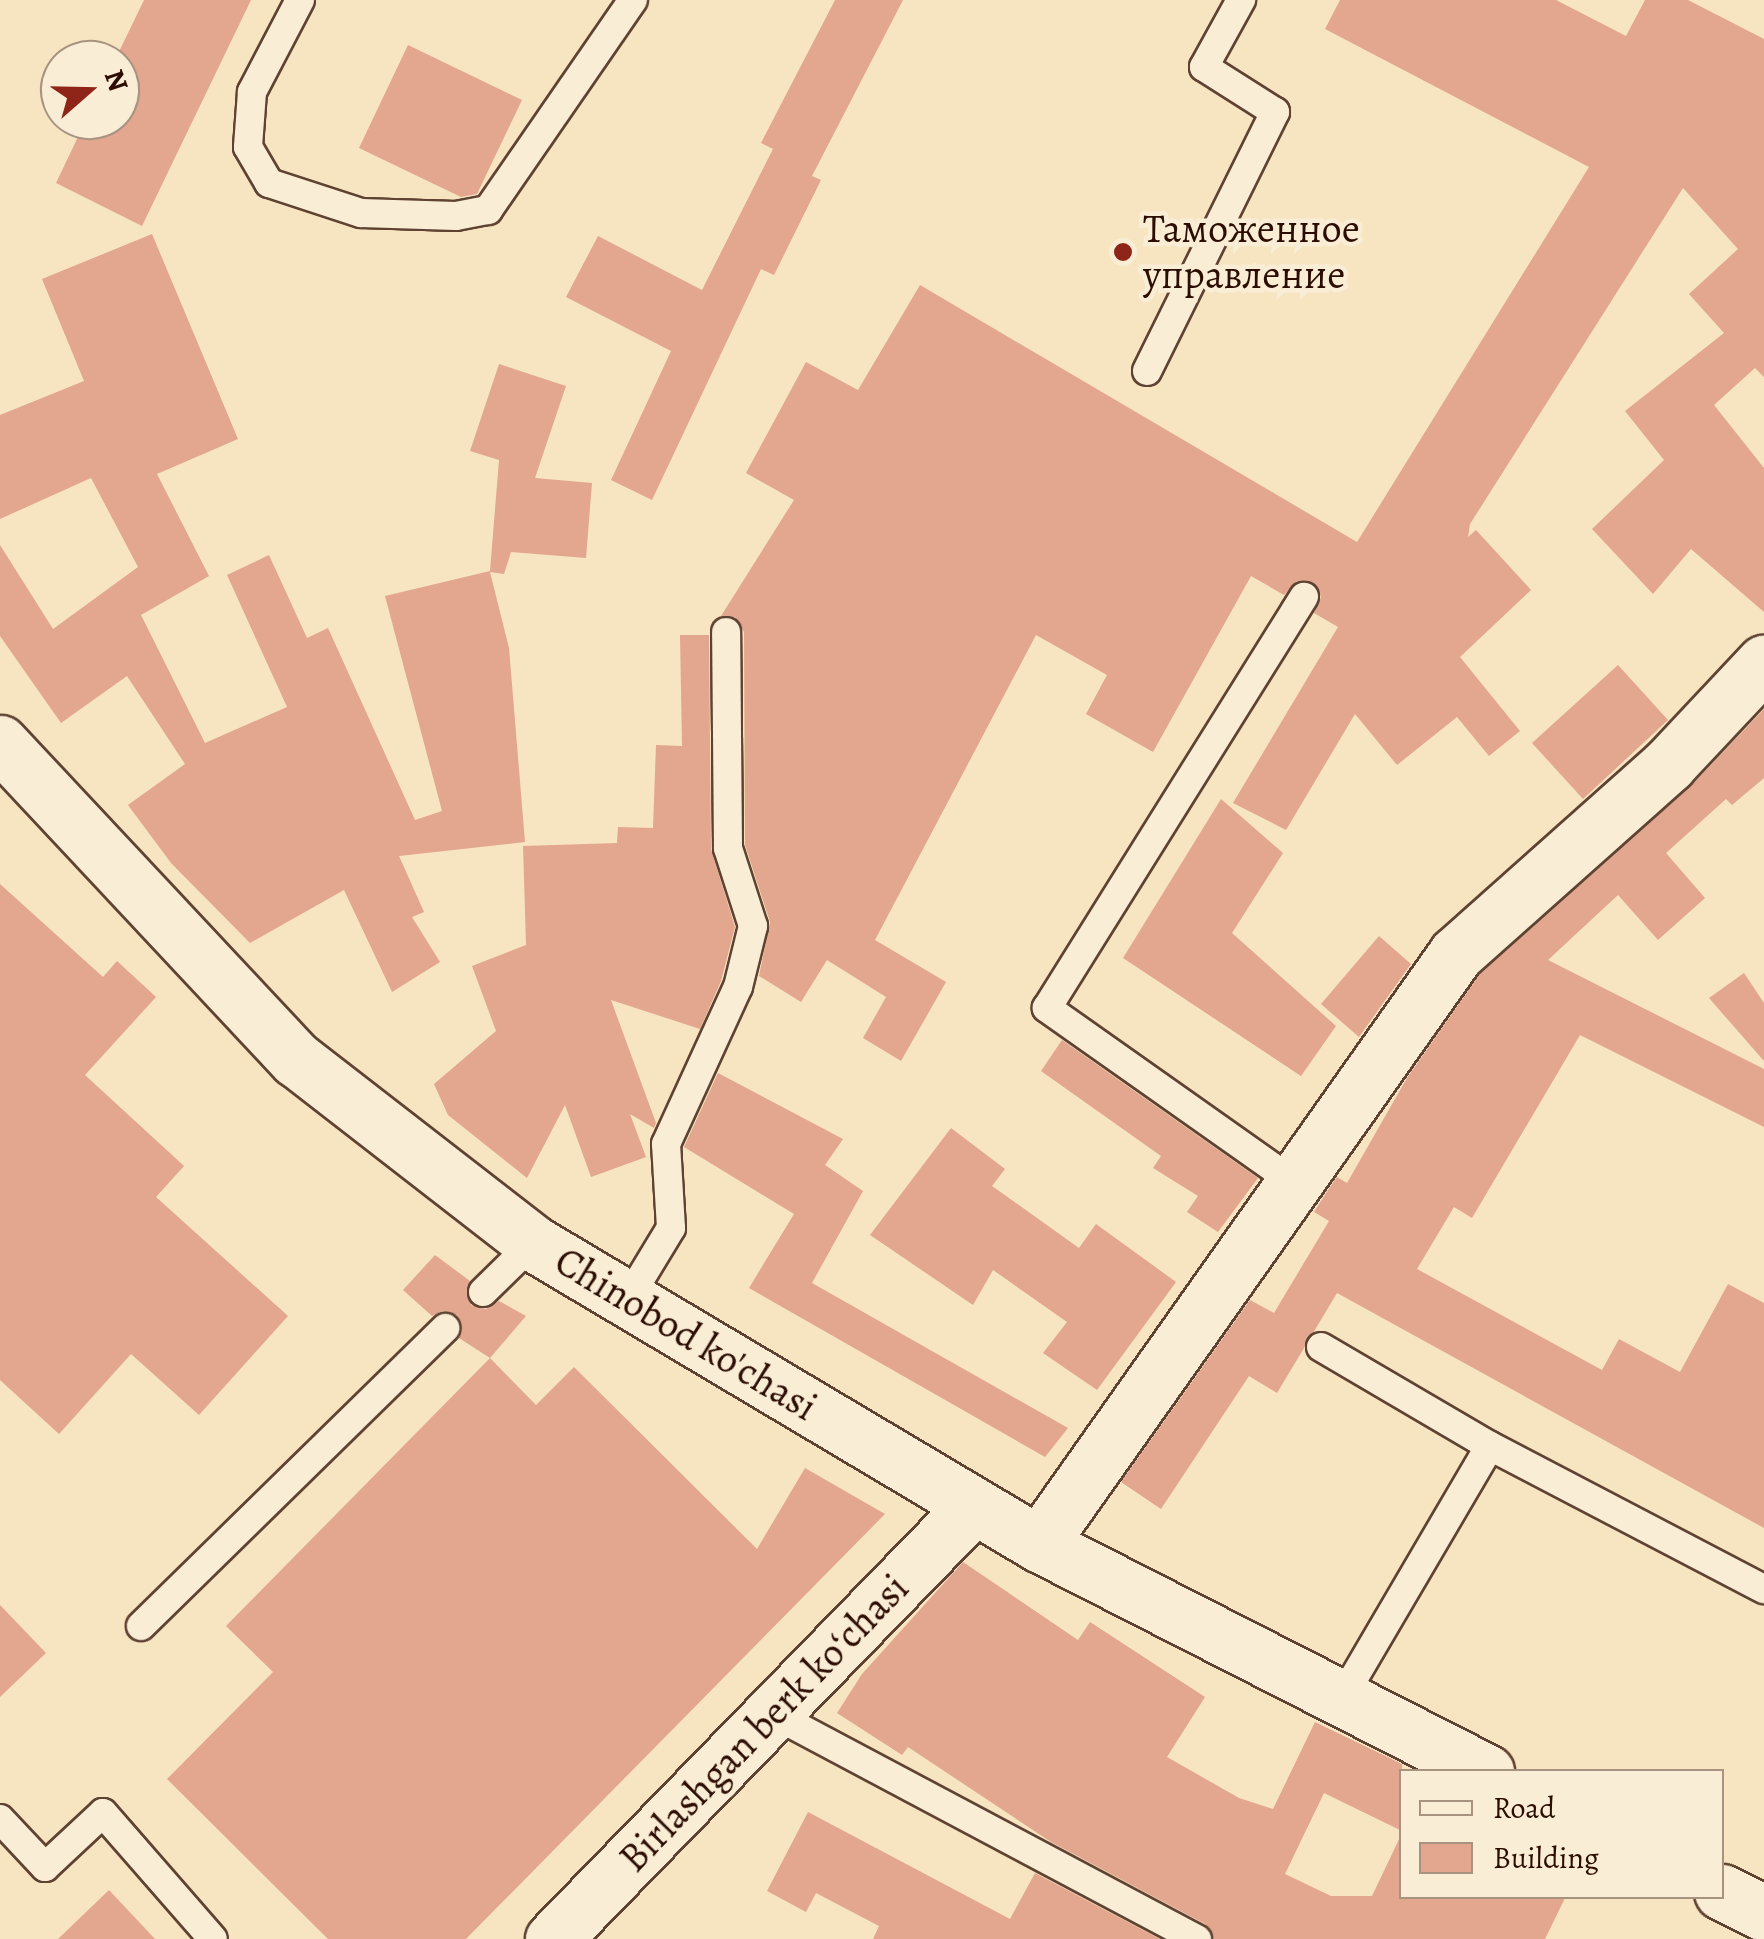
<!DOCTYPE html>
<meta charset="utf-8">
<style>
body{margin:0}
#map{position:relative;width:1764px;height:1939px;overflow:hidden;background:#f7e4c0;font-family:Alegreya,serif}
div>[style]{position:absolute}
.building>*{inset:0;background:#e3a68e}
.roads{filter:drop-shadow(2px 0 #5f4332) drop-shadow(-2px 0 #5f4332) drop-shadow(0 2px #5f4332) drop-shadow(0 -2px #5f4332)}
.lane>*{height:28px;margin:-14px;padding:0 14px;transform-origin:14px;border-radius:14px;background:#faedd6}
.street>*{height:55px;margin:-27.5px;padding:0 27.5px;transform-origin:27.5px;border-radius:27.5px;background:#faedd6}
.secondary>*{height:55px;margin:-27.5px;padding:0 27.5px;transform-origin:27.5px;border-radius:27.5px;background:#faedd6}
.dots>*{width:28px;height:28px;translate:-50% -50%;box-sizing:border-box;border:5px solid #faedd6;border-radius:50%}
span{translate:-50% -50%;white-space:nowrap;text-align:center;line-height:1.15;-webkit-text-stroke:9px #faedd6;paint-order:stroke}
.poi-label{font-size:40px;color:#2c0d02}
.left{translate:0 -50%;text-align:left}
.street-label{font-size:40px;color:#2c0d02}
.legend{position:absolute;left:1399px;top:1769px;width:325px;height:130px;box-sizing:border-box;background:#faedd6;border:2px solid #a89381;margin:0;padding:12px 18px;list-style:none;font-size:30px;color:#2c0d02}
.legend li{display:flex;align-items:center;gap:20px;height:50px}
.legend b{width:50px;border:2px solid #a89381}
.north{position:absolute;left:40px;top:40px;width:100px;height:100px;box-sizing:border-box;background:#faedd6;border:2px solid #a89381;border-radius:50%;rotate:70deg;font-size:28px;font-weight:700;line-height:40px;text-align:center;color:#2c0d02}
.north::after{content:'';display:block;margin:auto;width:35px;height:45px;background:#8f2418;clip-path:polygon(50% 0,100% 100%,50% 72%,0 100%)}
</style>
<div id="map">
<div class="building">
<i style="clip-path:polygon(144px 0,251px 0,142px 226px,56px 183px,86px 120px,120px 120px,115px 60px)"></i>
<i style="clip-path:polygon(835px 0,903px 0,812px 176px,821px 180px,774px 275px,761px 269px,652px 500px,611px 480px,671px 351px,566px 297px,598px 236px,702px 290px,773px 149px,761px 143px)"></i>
<i style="clip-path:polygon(1340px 0,1556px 0,1626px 36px,1645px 0,1688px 0,1764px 39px,1764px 377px,1755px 368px,1714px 405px,1764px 468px,1764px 612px,1691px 549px,1653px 594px,1592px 529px,1664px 460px,1625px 411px,1724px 333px,1689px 294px,1738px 249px,1683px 188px,1470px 524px,1468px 537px,1476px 530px,1531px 590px,1460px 657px,1520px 731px,1489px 756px,1457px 717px,1397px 765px,1355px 714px,1286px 830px,1233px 803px,1338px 627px,1314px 613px,1321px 597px,1314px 583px,1297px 581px,1284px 595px,1251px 576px,1153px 752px,1086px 714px,1107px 675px,1036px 635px,875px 940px,946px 982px,901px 1061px,863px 1038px,886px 997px,827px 960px,801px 1002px,759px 976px,770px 922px,745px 845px,744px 632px,735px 617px,721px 616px,794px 500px,746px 473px,806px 362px,858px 390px,920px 285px,1357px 542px,1589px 167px,1325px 29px)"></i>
<i style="clip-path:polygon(408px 45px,522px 100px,477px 194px,461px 197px,359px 148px)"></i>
<i style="clip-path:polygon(152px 234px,238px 439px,157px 474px,209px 576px,141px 615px,205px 743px,287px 707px,227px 575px,269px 555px,307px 638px,328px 628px,415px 820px,442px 811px,385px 596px,490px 571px,499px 460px,470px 451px,499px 364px,566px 386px,535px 478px,592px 483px,586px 558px,511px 552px,504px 574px,490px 572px,509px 648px,525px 842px,399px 856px,424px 912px,412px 917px,440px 962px,392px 992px,344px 890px,250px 943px,171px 863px,128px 805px,185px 764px,127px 676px,61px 723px,0 636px,0 545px,53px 629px,138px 567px,91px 478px,0 519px,0 415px,84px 381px,42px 279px)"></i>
<i style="clip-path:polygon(680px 635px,709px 635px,711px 849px,735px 927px,721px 981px,700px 1029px,611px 1000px,656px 1123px,654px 1128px,630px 1114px,646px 1157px,591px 1177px,565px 1105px,527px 1178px,448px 1115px,434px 1084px,496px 1031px,472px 966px,526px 945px,523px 846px,617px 843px,618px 827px,653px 828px,656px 745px,682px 746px)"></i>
<i style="clip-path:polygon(1618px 665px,1668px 720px,1583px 799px,1532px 743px)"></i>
<i style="clip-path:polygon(1764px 709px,1764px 778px,1732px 805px,1726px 799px,1666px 853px,1705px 898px,1658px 940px,1618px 895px,1548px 960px,1764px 1069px,1764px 1127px,1580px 1035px,1472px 1218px,1454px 1207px,1417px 1269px,1602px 1370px,1619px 1339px,1680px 1372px,1728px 1284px,1764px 1303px,1764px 1528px,1337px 1293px,1277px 1393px,1249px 1376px,1161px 1509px,1121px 1482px,1250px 1300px,1274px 1313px,1329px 1221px,1314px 1212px,1326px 1193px,1337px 1177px,1347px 1183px,1407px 1078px,1479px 975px,1690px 787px)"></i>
<i style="clip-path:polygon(1221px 799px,1283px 853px,1232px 933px,1336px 1026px,1301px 1076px,1123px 958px)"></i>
<i style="clip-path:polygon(0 884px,103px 977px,117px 961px,156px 997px,85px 1075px,184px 1166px,156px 1197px,288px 1316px,199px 1415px,131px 1354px,59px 1434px,0 1380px)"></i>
<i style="clip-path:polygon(1379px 936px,1411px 964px,1359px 1037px,1321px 1004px)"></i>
<i style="clip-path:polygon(1744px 973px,1764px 1003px,1764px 1061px,1709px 998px)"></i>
<i style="clip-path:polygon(1062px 1040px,1258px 1178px,1218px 1232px,1187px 1212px,1198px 1196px,1153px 1168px,1161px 1156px,1041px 1071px)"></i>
<i style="clip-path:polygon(718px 1073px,843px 1139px,825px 1165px,863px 1191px,812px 1283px,1068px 1428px,1045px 1457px,749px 1288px,794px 1214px,684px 1147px)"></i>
<i style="clip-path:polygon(951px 1128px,1005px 1169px,992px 1186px,1079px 1248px,1096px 1224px,1176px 1282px,1097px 1390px,1043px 1353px,1067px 1322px,993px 1270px,973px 1305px,870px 1235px)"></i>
<i style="clip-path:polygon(435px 1255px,470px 1281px,471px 1305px,486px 1309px,499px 1301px,526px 1316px,490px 1358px,459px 1338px,457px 1315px,442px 1311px,432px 1316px,403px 1290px)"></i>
<i style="clip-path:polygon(490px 1358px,536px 1405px,574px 1367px,757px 1549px,805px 1468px,885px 1514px,466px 1939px,328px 1939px,167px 1779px,273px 1672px,226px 1626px)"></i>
<i style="clip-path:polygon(963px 1562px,1078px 1640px,1090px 1622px,1205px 1697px,1167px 1757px,1239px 1798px,1273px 1809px,1315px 1722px,1402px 1764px,1402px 1831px,1324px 1793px,1285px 1874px,1331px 1896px,1372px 1896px,1402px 1833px,1402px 1896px,1566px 1896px,1545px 1939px,1214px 1939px,1205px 1924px,1051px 1842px,908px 1747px,902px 1755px,837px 1713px,862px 1674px)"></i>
<i style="clip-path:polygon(0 1605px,46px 1653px,0 1697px)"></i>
<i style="clip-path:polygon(808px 1812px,1010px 1919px,1035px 1873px,1160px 1939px,873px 1939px,879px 1926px,816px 1893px,806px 1912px,767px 1891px)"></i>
<i style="clip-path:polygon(109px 1890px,155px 1939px,58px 1939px)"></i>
</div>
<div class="roads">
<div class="lane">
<i style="left:300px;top:0;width:104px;rotate:117.6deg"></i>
<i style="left:252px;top:92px;width:55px;rotate:94.2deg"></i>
<i style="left:248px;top:147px;width:42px;rotate:59.7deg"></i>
<i style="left:269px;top:183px;width:97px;rotate:18.1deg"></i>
<i style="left:361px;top:213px;width:95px;rotate:1.8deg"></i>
<i style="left:456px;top:216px;width:33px;rotate:-11deg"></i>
<i style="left:488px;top:210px;width:255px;rotate:-55.4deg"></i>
<i style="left:1147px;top:371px;width:289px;rotate:-63.7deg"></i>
<i style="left:1275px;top:112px;width:84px;rotate:-147.6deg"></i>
<i style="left:1204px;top:67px;width:77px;rotate:-61.1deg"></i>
<i style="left:1295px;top:1183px;width:304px;rotate:-144.8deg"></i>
<i style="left:1047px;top:1008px;width:485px;rotate:-58deg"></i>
<i style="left:483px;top:1292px;width:70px;rotate:-44.4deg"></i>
<i style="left:628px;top:1299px;width:83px;rotate:-58.8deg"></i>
<i style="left:671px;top:1228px;width:84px;rotate:-93.4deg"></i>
<i style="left:666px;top:1144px;width:173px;rotate:-65.4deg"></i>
<i style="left:738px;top:987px;width:63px;rotate:-76.2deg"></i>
<i style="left:753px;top:926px;width:82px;rotate:-107.8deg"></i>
<i style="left:728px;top:848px;width:216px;rotate:-90.5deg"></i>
<i style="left:1321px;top:1347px;width:196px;rotate:30.4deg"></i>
<i style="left:141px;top:1626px;width:426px;rotate:-44.4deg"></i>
<i style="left:1342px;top:1698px;width:292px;rotate:-59.6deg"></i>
<i style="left:1490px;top:1446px;width:309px;rotate:27.6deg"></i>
<i style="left:775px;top:1715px;width:478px;rotate:28deg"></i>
<i style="left:0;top:1819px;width:66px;rotate:46.8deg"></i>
<i style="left:45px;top:1867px;width:79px;rotate:-43deg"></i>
<i style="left:103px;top:1813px;width:167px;rotate:48.9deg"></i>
</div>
<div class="street">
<i style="left:1039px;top:1544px;width:722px;rotate:-54.75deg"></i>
<i style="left:1456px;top:954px;width:285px;rotate:-41.7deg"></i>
<i style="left:1669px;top:764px;width:139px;rotate:-46.8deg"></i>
<i style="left:553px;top:1939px;width:604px;rotate:-45.81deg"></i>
</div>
<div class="secondary">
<i style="left:0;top:743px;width:433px;rotate:46.9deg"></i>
<i style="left:296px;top:1059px;width:300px;rotate:37.8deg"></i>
<i style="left:533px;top:1243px;width:589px;rotate:30.75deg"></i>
<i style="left:1039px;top:1544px;width:502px;rotate:27.02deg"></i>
<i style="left:1722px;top:1892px;width:47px;rotate:26.6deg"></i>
</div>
</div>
<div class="dots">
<i style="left:1123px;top:252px;background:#8f2418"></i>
</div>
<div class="poi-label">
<span class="left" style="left:1143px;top:252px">Таможенное<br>управление</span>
</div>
<div class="street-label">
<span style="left:686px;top:1334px;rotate:31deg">Chinobod ko'chasi</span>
<span style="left:764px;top:1723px;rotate:-46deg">Birlashgan berk koʻchasi</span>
</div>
<ul class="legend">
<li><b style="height:12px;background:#faedd6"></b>Road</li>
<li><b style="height:28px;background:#e3a68e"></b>Building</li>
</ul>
<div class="north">N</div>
</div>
